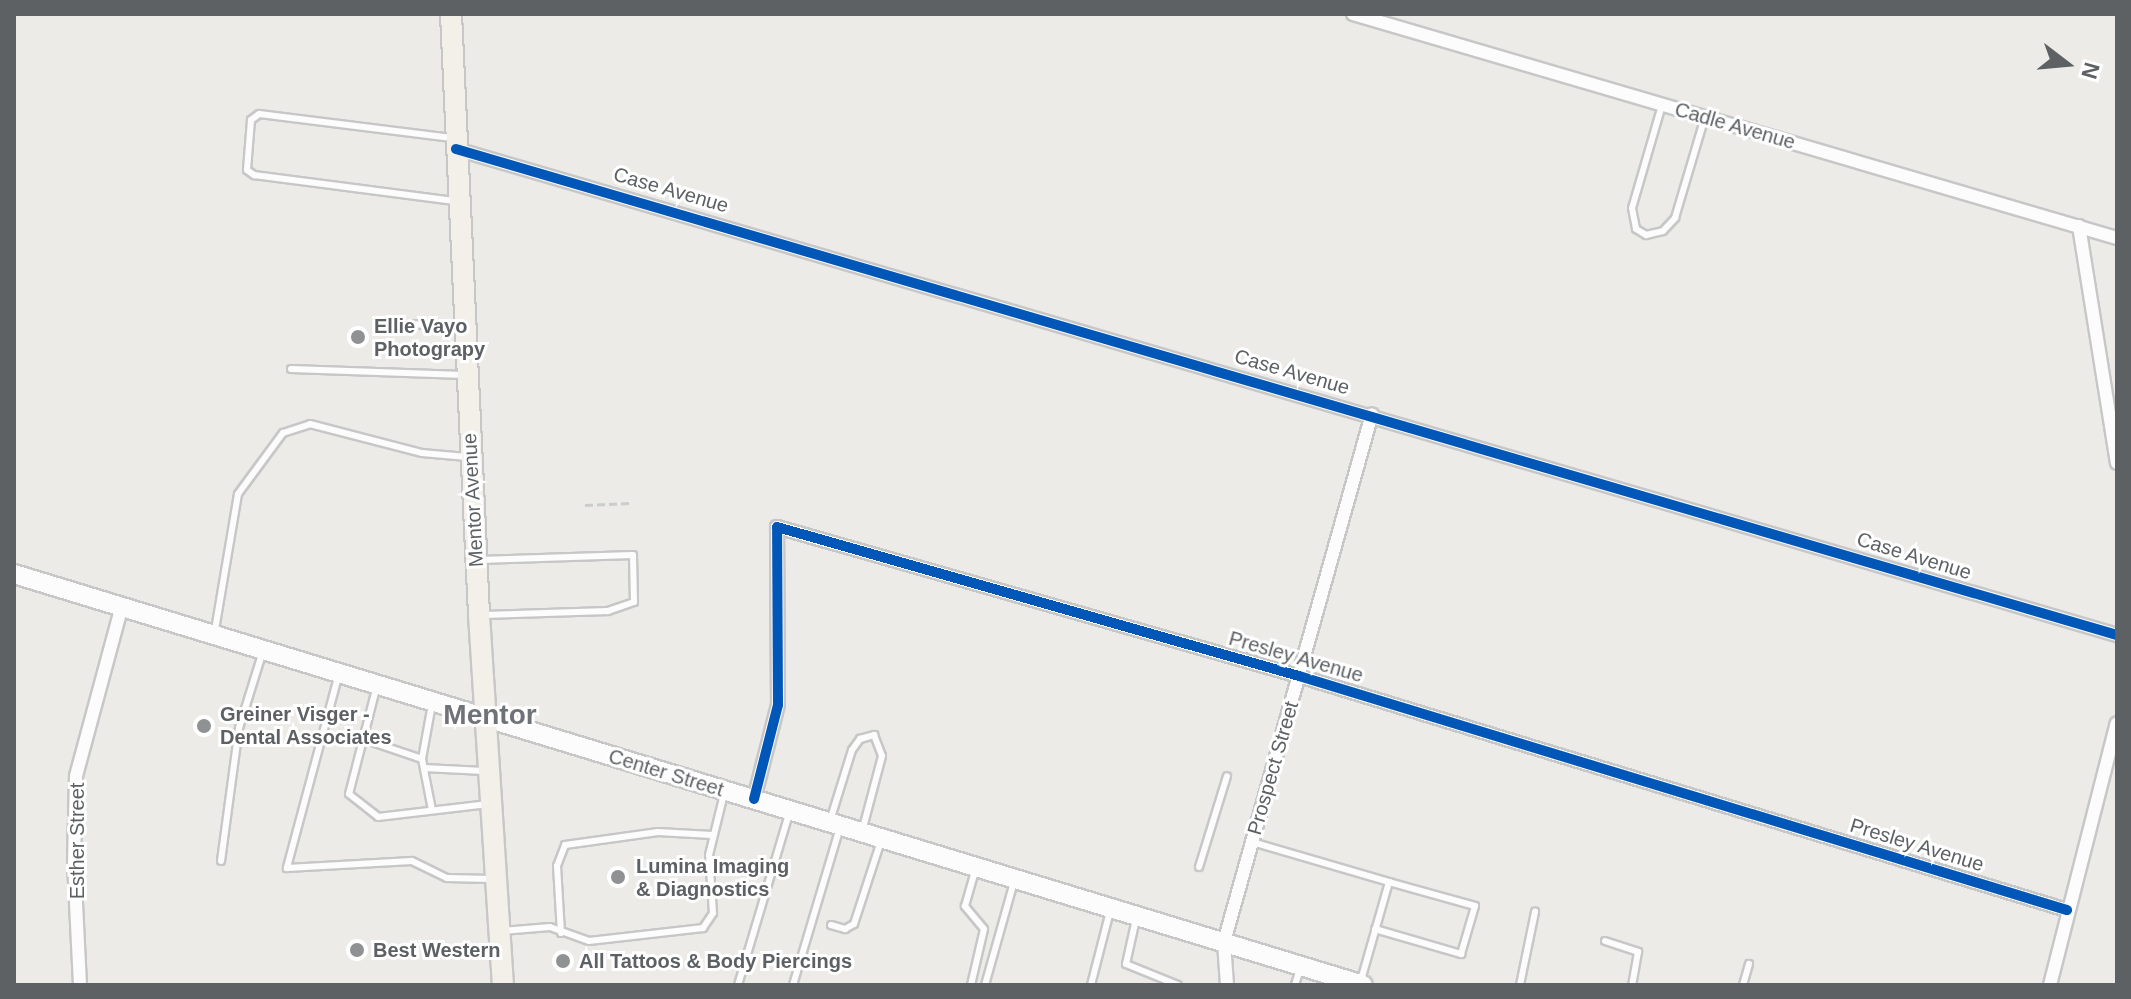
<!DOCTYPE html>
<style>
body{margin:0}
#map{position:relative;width:2131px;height:999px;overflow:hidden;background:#ecebe8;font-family:Helvetica,sans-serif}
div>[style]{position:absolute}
.path>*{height:3px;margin-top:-1.5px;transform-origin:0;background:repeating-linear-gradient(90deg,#cacdcb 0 8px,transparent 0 12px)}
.roads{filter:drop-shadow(2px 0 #c7c7c7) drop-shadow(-2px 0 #c7c7c7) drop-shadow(0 2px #c7c7c7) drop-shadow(0 -2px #c7c7c7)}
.lane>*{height:6px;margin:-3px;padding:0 3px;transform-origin:3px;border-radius:3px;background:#fcfcfc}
.street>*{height:12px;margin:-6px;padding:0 6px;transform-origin:6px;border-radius:6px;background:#fcfcfc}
.secondary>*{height:18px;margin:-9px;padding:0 9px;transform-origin:9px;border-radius:9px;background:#fcfcfc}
.primary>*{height:20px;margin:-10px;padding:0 10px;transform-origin:10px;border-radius:10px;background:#f2f0e9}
.cycleway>*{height:10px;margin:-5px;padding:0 5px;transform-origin:5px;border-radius:5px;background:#0057b8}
.dots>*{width:22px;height:22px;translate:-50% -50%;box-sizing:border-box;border:4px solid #fff;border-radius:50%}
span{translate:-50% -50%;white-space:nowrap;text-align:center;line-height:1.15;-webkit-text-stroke:6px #fff;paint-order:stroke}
.street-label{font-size:20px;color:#5d6164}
.poi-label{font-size:20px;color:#5d6164;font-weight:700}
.left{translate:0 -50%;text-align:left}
.district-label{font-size:28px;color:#6f7276;font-weight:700}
.frame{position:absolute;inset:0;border:16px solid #5d6164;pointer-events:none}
.north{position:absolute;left:2027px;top:24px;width:80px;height:80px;-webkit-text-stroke:6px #fff;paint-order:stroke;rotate:106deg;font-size:22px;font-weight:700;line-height:32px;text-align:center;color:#5d6164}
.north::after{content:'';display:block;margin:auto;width:28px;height:36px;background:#5d6164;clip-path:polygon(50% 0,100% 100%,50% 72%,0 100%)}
</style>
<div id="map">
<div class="path">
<i style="left:585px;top:505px;width:46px;rotate:-2.5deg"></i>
</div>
<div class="roads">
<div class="lane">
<i style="left:1662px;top:105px;width:107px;rotate:106.2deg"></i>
<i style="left:1632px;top:208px;width:21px;rotate:79deg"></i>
<i style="left:1636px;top:229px;width:12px;rotate:31deg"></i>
<i style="left:1646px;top:235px;width:17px;rotate:-13deg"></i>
<i style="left:1663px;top:231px;width:18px;rotate:-47deg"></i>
<i style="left:1675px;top:218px;width:105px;rotate:-73.5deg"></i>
<i style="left:452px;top:138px;width:194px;rotate:-172.9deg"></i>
<i style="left:259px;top:114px;width:10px;rotate:143deg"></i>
<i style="left:251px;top:120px;width:50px;rotate:94.6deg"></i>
<i style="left:247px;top:170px;width:9px;rotate:36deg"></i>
<i style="left:254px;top:175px;width:202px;rotate:7.4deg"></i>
<i style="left:411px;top:324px;width:52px;rotate:3.3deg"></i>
<i style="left:291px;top:369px;width:173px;rotate:2deg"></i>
<i style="left:479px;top:560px;width:154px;rotate:-1.9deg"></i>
<i style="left:633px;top:555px;width:47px;rotate:88.8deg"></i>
<i style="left:634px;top:602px;width:28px;rotate:161deg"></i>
<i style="left:608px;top:611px;width:124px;rotate:178.2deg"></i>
<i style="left:215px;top:630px;width:138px;rotate:-80.4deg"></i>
<i style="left:238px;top:494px;width:76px;rotate:-53.6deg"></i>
<i style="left:283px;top:433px;width:28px;rotate:-18deg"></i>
<i style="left:310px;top:424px;width:116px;rotate:14.5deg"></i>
<i style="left:422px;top:453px;width:45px;rotate:5.1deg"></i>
<i style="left:338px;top:677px;width:198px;rotate:105deg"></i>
<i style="left:287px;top:868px;width:125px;rotate:-3.2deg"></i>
<i style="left:412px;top:861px;width:39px;rotate:26deg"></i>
<i style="left:447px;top:878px;width:44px;rotate:1.3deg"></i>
<i style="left:376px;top:689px;width:108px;rotate:104.4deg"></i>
<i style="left:349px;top:794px;width:37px;rotate:38deg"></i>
<i style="left:378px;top:817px;width:111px;rotate:-6.7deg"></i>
<i style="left:363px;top:739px;width:62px;rotate:18.7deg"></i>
<i style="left:422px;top:759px;width:52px;rotate:78.9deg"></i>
<i style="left:422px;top:759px;width:56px;rotate:-79.7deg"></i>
<i style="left:424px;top:768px;width:60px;rotate:2.9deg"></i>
<i style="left:830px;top:821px;width:74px;rotate:-72.8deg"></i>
<i style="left:852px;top:750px;width:14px;rotate:-54deg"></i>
<i style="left:860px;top:739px;width:15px;rotate:-16deg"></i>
<i style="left:874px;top:735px;width:22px;rotate:69deg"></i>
<i style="left:882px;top:756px;width:74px;rotate:104.8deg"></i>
<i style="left:1252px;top:842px;width:143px;rotate:16.3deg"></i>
<i style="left:1389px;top:882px;width:102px;rotate:105.9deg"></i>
<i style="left:221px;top:861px;width:134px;rotate:-82.3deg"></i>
<i style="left:239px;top:728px;width:77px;rotate:-72.7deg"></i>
<i style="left:1199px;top:867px;width:95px;rotate:-72.9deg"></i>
<i style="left:1136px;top:919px;width:46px;rotate:102.5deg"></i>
<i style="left:1126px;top:964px;width:56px;rotate:22deg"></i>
<i style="left:831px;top:925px;width:15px;rotate:16deg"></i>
<i style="left:845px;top:929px;width:10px;rotate:-29deg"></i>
<i style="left:854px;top:924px;width:87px;rotate:-72deg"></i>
<i style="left:1375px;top:929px;width:90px;rotate:16.2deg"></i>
<i style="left:1461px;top:954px;width:50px;rotate:-73.7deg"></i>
<i style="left:1475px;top:906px;width:89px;rotate:-164.4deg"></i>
<i style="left:502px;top:931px;width:48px;rotate:-4.8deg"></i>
<i style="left:550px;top:927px;width:41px;rotate:19.7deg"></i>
<i style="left:589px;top:941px;width:115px;rotate:-6.5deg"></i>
<i style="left:703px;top:928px;width:18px;rotate:-56deg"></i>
<i style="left:713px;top:913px;width:58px;rotate:-93.9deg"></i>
<i style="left:709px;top:855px;width:63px;rotate:-76.2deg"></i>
<i style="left:561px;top:933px;width:67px;rotate:-93.4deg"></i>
<i style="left:557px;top:866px;width:22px;rotate:-69deg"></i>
<i style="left:565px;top:845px;width:94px;rotate:-8deg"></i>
<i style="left:658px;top:832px;width:54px;rotate:3.2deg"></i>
<i style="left:1605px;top:941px;width:35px;rotate:18deg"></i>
<i style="left:1638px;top:952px;width:34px;rotate:100deg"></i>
<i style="left:738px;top:985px;width:178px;rotate:-73.4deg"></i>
<i style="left:793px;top:985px;width:165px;rotate:-73.4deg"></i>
<i style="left:971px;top:985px;width:57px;rotate:-76.9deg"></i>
<i style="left:984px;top:929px;width:30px;rotate:-130deg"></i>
<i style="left:965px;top:906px;width:36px;rotate:-74deg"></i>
<i style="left:985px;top:985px;width:107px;rotate:-74.3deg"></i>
<i style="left:1091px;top:985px;width:76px;rotate:-75.6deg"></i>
<i style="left:1295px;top:985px;width:17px;rotate:-73deg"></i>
<i style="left:1520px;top:985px;width:75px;rotate:-78.4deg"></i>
<i style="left:1743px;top:985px;width:22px;rotate:-74deg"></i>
</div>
<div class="street">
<i style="left:1353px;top:14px;width:796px;rotate:16.34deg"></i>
<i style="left:456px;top:149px;width:1731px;rotate:16.31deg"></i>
<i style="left:2079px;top:226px;width:240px;rotate:80.9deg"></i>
<i style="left:754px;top:799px;width:97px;rotate:-75.7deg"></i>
<i style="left:778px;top:705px;width:178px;rotate:-90.3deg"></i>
<i style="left:777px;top:527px;width:543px;rotate:15.93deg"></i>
<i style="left:1299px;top:676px;width:803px;rotate:16.95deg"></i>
<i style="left:80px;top:985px;width:122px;rotate:-92.8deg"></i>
<i style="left:74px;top:863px;width:87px;rotate:-88.7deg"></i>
<i style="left:76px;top:776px;width:176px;rotate:-74.9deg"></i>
<i style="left:1227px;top:985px;width:43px;rotate:-94deg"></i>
<i style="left:1224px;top:942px;width:548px;rotate:-74.34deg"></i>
<i style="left:2050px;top:985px;width:270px;rotate:-75.7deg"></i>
</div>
<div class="secondary">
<i style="left:14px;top:574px;width:1410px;rotate:16.94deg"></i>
</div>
<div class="primary">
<i style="left:451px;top:14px;width:602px;rotate:87.33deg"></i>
<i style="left:479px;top:615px;width:371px;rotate:86.3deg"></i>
</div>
</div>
<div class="cycleway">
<i style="left:456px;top:149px;width:1731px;rotate:16.31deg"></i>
<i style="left:754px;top:799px;width:97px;rotate:-75.7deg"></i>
<i style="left:778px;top:705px;width:178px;rotate:-90.3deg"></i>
<i style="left:777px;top:527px;width:543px;rotate:15.93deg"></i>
<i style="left:1299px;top:676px;width:803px;rotate:16.95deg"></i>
</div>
<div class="dots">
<i style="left:358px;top:337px;background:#8f9192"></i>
<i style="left:204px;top:726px;background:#8f9192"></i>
<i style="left:618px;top:877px;background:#8f9192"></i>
<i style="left:357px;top:950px;background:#8f9192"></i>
<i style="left:563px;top:961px;background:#8f9192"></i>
</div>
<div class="street-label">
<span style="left:1735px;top:126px;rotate:16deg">Cadle Avenue</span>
<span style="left:671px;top:190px;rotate:16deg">Case Avenue</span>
<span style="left:1292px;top:372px;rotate:16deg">Case Avenue</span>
<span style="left:473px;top:500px;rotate:-93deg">Mentor Avenue</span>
<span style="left:1914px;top:556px;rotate:17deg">Case Avenue</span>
<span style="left:1296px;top:657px;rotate:16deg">Presley Avenue</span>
<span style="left:1273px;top:768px;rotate:-74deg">Prospect Street</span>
<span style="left:666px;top:773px;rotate:17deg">Center Street</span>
<span style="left:77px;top:841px;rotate:-90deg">Esther Street</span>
<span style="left:1917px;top:845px;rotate:17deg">Presley Avenue</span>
</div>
<div class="poi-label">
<span class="left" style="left:374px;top:338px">Ellie Vayo<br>Photograpy</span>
<span class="left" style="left:220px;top:726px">Greiner Visger -<br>Dental Associates</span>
<span class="left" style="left:636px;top:878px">Lumina Imaging<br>&amp; Diagnostics</span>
<span class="left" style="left:373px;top:950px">Best Western</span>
<span class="left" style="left:579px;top:961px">All Tattoos &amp; Body Piercings</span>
</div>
<div class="district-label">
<span style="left:490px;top:715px">Mentor</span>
</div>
<div class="frame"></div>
<div class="north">N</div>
</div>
